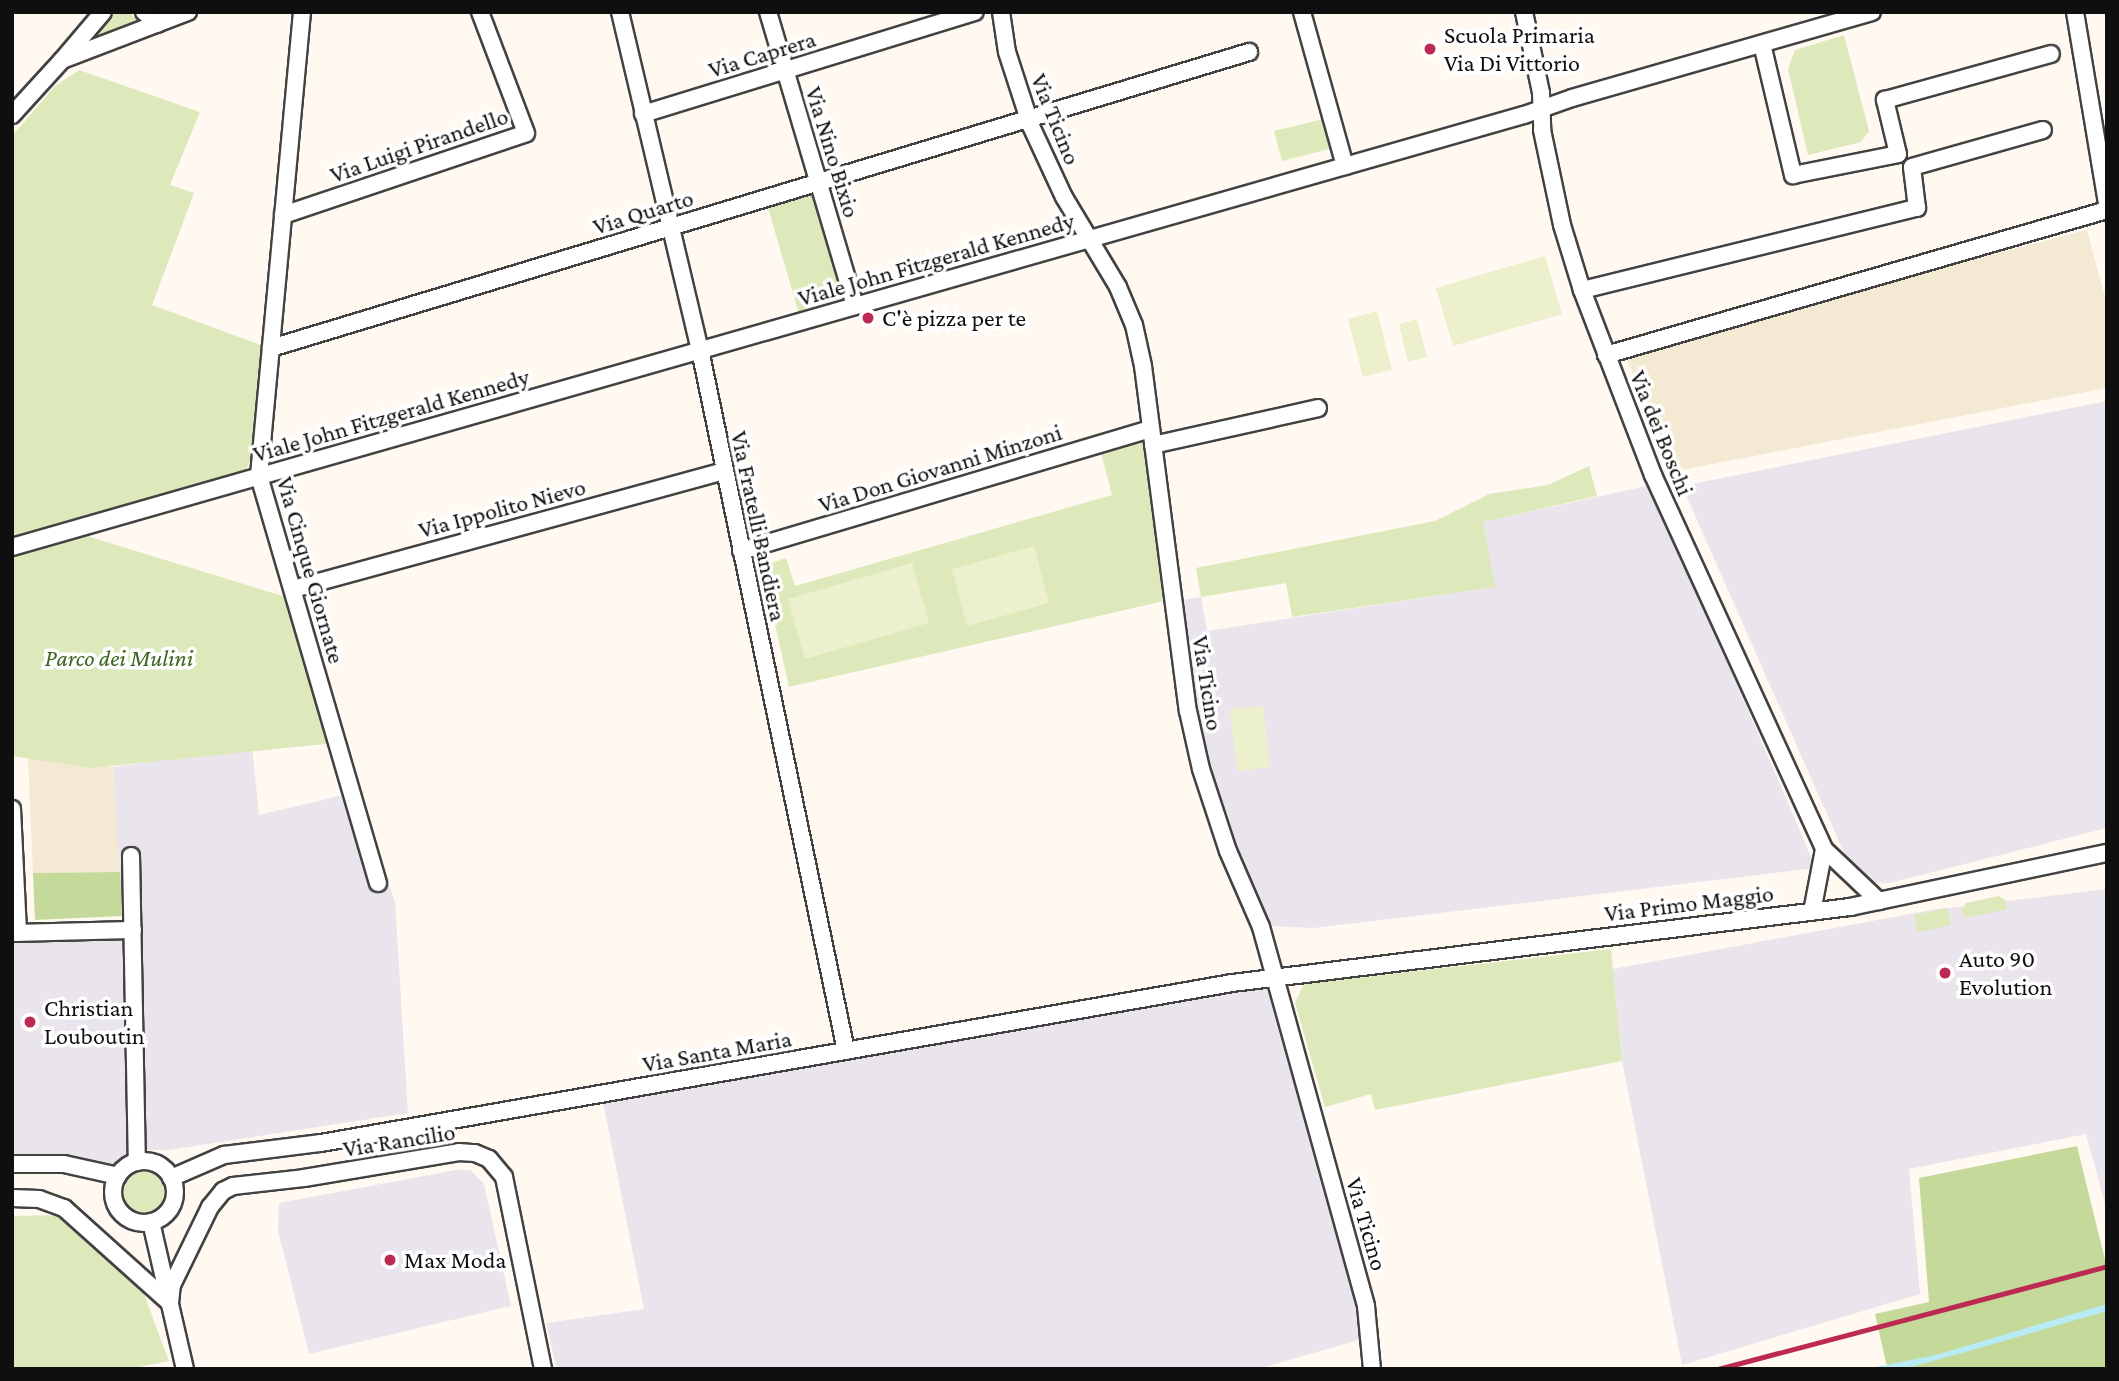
<!DOCTYPE html>
<meta charset="utf-8">
<style>
body{margin:0}
#map{position:relative;width:2119px;height:1381px;overflow:hidden;background:#fff9f1;font-family:"Crimson Pro",serif}
div>[style]{position:absolute}
.industrial>*{inset:0;background:#eae4ed}
.farmland>*{inset:0;background:#f4e9d2}
.green>*{inset:0;background:#dde9bb}
.round{border-radius:50%}
.forest>*{inset:0;background:#c5d99b}
.pitch>*{inset:0;background:#ecf0cd}
.water>*{inset:0;background:#b7ecf5}
.roads{filter:drop-shadow(2px 0 #424242) drop-shadow(-2px 0 #424242) drop-shadow(0 2px #424242) drop-shadow(0 -2px #424242)}
.minor>*{height:16px;margin:-8px;padding:0 8px;transform-origin:8px;border-radius:8px;background:#fff}
.minor>.ring{margin:-8px;padding:0;box-sizing:content-box;background:none;border:16px solid #fff;border-radius:50%}
.rail>*{height:4.5px;margin:-2.25px;padding:0 2.25px;transform-origin:2.25px;border-radius:2.25px;background:#bc2a53}
.dots>*{width:19px;height:19px;translate:-50% -50%;box-sizing:border-box;border:4px solid #fff;border-radius:50%}
span{translate:-50% -50%;white-space:nowrap;text-align:center;line-height:1.15;-webkit-text-stroke:7px #fff;paint-order:stroke}
.poi-label{font-size:24px;color:#0f0f0f}
.left{translate:0 -50%;text-align:left}
.street-label{font-size:24px;color:#0f0f0f}
.park-label{font-size:24px;color:#3f6620;font-style:italic}
.frame{position:absolute;inset:0;border:14px solid #0f0f0f;pointer-events:none}
</style>
<div id="map">
<div class="industrial">
<i style="clip-path:polygon(2107px 401px,2107px 828px,1889px 883px,1871px 882px,1846px 857px,1682px 486px)"></i>
<i style="clip-path:polygon(1651px 485px,1816px 868px,1314px 928px,1264px 926px,1233px 853px,1205px 757px,1177px 601px,1201px 597px,1207px 631px,1494px 587px,1483px 522px)"></i>
<i style="clip-path:polygon(252px 747px,259px 815px,360px 791px,395px 903px,408px 1113px,169px 1150px,141px 1150px,134px 919px,122px 916px,113px 767px)"></i>
<i style="clip-path:polygon(2107px 889px,2107px 1211px,2086px 1134px,1909px 1169px,1920px 1294px,1682px 1365px,1622px 1061px,1613px 969px,1931px 910px)"></i>
<i style="clip-path:polygon(132px 931px,135px 1161px,118px 1174px,12px 1163px,12px 935px)"></i>
<i style="clip-path:polygon(1272px 979px,1363px 1301px,1362px 1339px,1258px 1369px,557px 1369px,546px 1323px,644px 1309px,602px 1097px)"></i>
<i style="clip-path:polygon(456px 1170px,470px 1170px,484px 1184px,511px 1306px,309px 1354px,278px 1231px,279px 1203px)"></i>
</div>
<div class="farmland">
<i style="clip-path:polygon(2087px 230px,2107px 305px,2107px 388px,1676px 471px,1623px 351px)"></i>
<i style="clip-path:polygon(28px 758px,113px 767px,120px 872px,33px 873px)"></i>
</div>
<div class="green">
<i style="clip-path:polygon(114px 12px,129px 12px,138px 22px,93px 37px)"></i>
<i style="clip-path:polygon(1844px 35px,1869px 131px,1861px 142px,1808px 155px,1788px 69px,1795px 50px)"></i>
<i style="clip-path:polygon(79px 70px,200px 112px,170px 185px,194px 193px,152px 305px,261px 345px,254px 450px,246px 470px,85px 518px,90px 537px,286px 597px,329px 741px,325px 744px,91px 768px,12px 756px,12px 136px,55px 86px)"></i>
<i style="clip-path:polygon(1323px 119px,1330px 149px,1282px 161px,1274px 131px)"></i>
<i style="clip-path:polygon(814px 193px,845px 298px,799px 314px,768px 208px)"></i>
<i style="clip-path:polygon(1146px 438px,1164px 601px,789px 687px,762px 566px,786px 558px,795px 586px,1112px 495px,1101px 453px)"></i>
<i style="clip-path:polygon(1589px 466px,1597px 496px,1483px 522px,1495px 587px,1292px 617px,1286px 583px,1201px 597px,1196px 568px,1435px 521px,1489px 494px,1548px 485px)"></i>
<i style="clip-path:polygon(1999px 896px,2005px 900px,2007px 909px,1965px 918px,1962px 909px,1966px 903px)"></i>
<i style="clip-path:polygon(1947px 908px,1951px 925px,1918px 932px,1914px 915px)"></i>
<i style="clip-path:polygon(1611px 949px,1622px 1061px,1375px 1110px,1371px 1094px,1325px 1107px,1295px 1003px,1304px 984px)"></i>
<i class="round" style="left:120px;top:1169px;width:46px;height:46px"></i>
<i style="clip-path:polygon(62px 1215px,142px 1289px,169px 1361px,128px 1369px,12px 1369px,12px 1216px)"></i>
</div>
<div class="forest">
<i style="clip-path:polygon(120px 872px,122px 916px,35px 920px,33px 873px)"></i>
<i style="clip-path:polygon(2077px 1146px,2107px 1268px,2107px 1369px,1890px 1369px,1886px 1363px,1875px 1314px,1929px 1302px,1919px 1178px)"></i>
</div>
<div class="pitch">
<i style="clip-path:polygon(1545px 256px,1562px 314px,1453px 346px,1436px 288px)"></i>
<i style="clip-path:polygon(1377px 311px,1392px 370px,1363px 377px,1348px 319px)"></i>
<i style="clip-path:polygon(1417px 319px,1427px 357px,1408px 362px,1399px 324px)"></i>
<i style="clip-path:polygon(1034px 546px,1049px 603px,967px 626px,952px 569px)"></i>
<i style="clip-path:polygon(912px 563px,929px 623px,805px 659px,788px 599px)"></i>
<i style="clip-path:polygon(1263px 706px,1270px 767px,1237px 771px,1230px 709px)"></i>
</div>
<div class="water">
<i style="clip-path:polygon(2107px 1304px,2107px 1311px,1962px 1353px,1903px 1369px,1865px 1369px,1936px 1355px)"></i>
</div>
<div class="roads">
<div class="minor">
<i style="left:144px;top:12px;width:18px;rotate:41deg"></i>
<i style="left:302px;top:12px;width:466px;rotate:95.3deg"></i>
<i style="left:259px;top:476px;width:424px;rotate:73.7deg"></i>
<i style="left:620px;top:12px;width:347px;rotate:76.7deg"></i>
<i style="left:700px;top:350px;width:716px;rotate:78.23deg"></i>
<i style="left:768px;top:12px;width:306px;rotate:73.5deg"></i>
<i style="left:1001px;top:12px;width:40px;rotate:81.5deg"></i>
<i style="left:1007px;top:52px;width:78px;rotate:72deg"></i>
<i style="left:1031px;top:126px;width:78px;rotate:65.1deg"></i>
<i style="left:1064px;top:197px;width:105px;rotate:59deg"></i>
<i style="left:1118px;top:287px;width:41px;rotate:67.2deg"></i>
<i style="left:1134px;top:325px;width:42px;rotate:77.6deg"></i>
<i style="left:1143px;top:366px;width:348px;rotate:82.6deg"></i>
<i style="left:1188px;top:711px;width:59px;rotate:77.4deg"></i>
<i style="left:1201px;top:769px;width:86px;rotate:71.8deg"></i>
<i style="left:1228px;top:851px;width:83px;rotate:66.5deg"></i>
<i style="left:1261px;top:927px;width:393px;rotate:74.5deg"></i>
<i style="left:1366px;top:1306px;width:63px;rotate:84.6deg"></i>
<i style="left:1302px;top:12px;width:160px;rotate:74.4deg"></i>
<i style="left:1524px;top:12px;width:83px;rotate:78.1deg"></i>
<i style="left:1541px;top:93px;width:37px;rotate:88deg"></i>
<i style="left:1542px;top:130px;width:97px;rotate:78.1deg"></i>
<i style="left:1562px;top:225px;width:68px;rotate:72.9deg"></i>
<i style="left:1582px;top:290px;width:198px;rotate:69deg"></i>
<i style="left:1653px;top:475px;width:411px;rotate:65.4deg"></i>
<i style="left:1824px;top:849px;width:76px;rotate:43.4deg"></i>
<i style="left:2075px;top:12px;width:195px;rotate:80.5deg"></i>
<i style="left:1762px;top:44px;width:135px;rotate:76.7deg"></i>
<i style="left:1793px;top:175px;width:107px;rotate:-11.3deg"></i>
<i style="left:1898px;top:154px;width:56px;rotate:-103.5deg"></i>
<i style="left:1885px;top:100px;width:172px;rotate:-15.5deg"></i>
<i style="left:64px;top:58px;width:60px;rotate:-49.7deg"></i>
<i style="left:643px;top:114px;width:347px;rotate:-17.1deg"></i>
<i style="left:12px;top:115px;width:74px;rotate:-47.7deg"></i>
<i style="left:62px;top:60px;width:135px;rotate:-20.9deg"></i>
<i style="left:283px;top:215px;width:256px;rotate:-18.6deg"></i>
<i style="left:526px;top:133px;width:129px;rotate:-110.8deg"></i>
<i style="left:1582px;top:290px;width:345px;rotate:-13.8deg"></i>
<i style="left:1917px;top:208px;width:41px;rotate:-97deg"></i>
<i style="left:1912px;top:167px;width:136px;rotate:-15.8deg"></i>
<i style="left:271px;top:348px;width:1022px;rotate:-16.84deg"></i>
<i style="left:1606px;top:355px;width:522px;rotate:-16.14deg"></i>
<i style="left:1153px;top:445px;width:169px;rotate:-12.6deg"></i>
<i style="left:12px;top:547px;width:1573px;rotate:-15.95deg"></i>
<i style="left:1524px;top:115px;width:51px;rotate:-19.5deg"></i>
<i style="left:1572px;top:98px;width:312px;rotate:-16deg"></i>
<i style="left:741px;top:551px;width:428px;rotate:-16.6deg"></i>
<i style="left:293px;top:589px;width:447px;rotate:-15.3deg"></i>
<i style="left:12px;top:809px;width:124px;rotate:87.2deg"></i>
<i style="left:131px;top:856px;width:306px;rotate:88.9deg"></i>
<i style="left:1812px;top:912px;width:64px;rotate:-79.2deg"></i>
<i style="left:12px;top:933px;width:121px;rotate:-1.4deg"></i>
<i class="ring" style="left:113px;top:1161px;width:46px;height:46px"></i>
<i style="left:12px;top:1164px;width:52px"></i>
<i style="left:64px;top:1164px;width:55px;rotate:12.5deg"></i>
<i style="left:171px;top:1178px;width:58px;rotate:-23.5deg"></i>
<i style="left:224px;top:1155px;width:98px;rotate:-7.1deg"></i>
<i style="left:321px;top:1143px;width:925px;rotate:-9.96deg"></i>
<i style="left:1232px;top:983px;width:623px;rotate:-7.01deg"></i>
<i style="left:1850px;top:907px;width:263px;rotate:-11.9deg"></i>
<i style="left:12px;top:1198px;width:27px;rotate:2deg"></i>
<i style="left:39px;top:1199px;width:27px;rotate:20deg"></i>
<i style="left:64px;top:1208px;width:142px;rotate:41.9deg"></i>
<i style="left:151px;top:1222px;width:151px;rotate:77deg"></i>
<i style="left:170px;top:1303px;width:18px;rotate:-84deg"></i>
<i style="left:172px;top:1285px;width:87px;rotate:-64deg"></i>
<i style="left:210px;top:1207px;width:21px;rotate:-51deg"></i>
<i style="left:223px;top:1191px;width:11px;rotate:-27deg"></i>
<i style="left:233px;top:1186px;width:71px;rotate:-6.4deg"></i>
<i style="left:304px;top:1178px;width:157px;rotate:-9.5deg"></i>
<i style="left:459px;top:1152px;width:16px;rotate:4deg"></i>
<i style="left:475px;top:1153px;width:15px;rotate:23deg"></i>
<i style="left:489px;top:1159px;width:23px;rotate:50deg"></i>
<i style="left:504px;top:1177px;width:196px;rotate:78.5deg"></i>
</div>
</div>
<div class="rail">
<i style="left:1718px;top:1369px;width:402px;rotate:-14.8deg"></i>
</div>
<div class="dots">
<i style="left:1430px;top:49px;background:#bc2a53"></i>
<i style="left:868px;top:318px;background:#bc2a53"></i>
<i style="left:1945px;top:973px;background:#bc2a53"></i>
<i style="left:30px;top:1022px;background:#bc2a53"></i>
<i style="left:390px;top:1260px;background:#bc2a53"></i>
</div>
<div class="poi-label">
<span class="left" style="left:1444px;top:49px">Scuola Primaria<br>Via Di Vittorio</span>
<span class="left" style="left:882px;top:318px">C'è pizza per te</span>
<span class="left" style="left:1959px;top:973px">Auto 90<br>Evolution</span>
<span class="left" style="left:44px;top:1022px">Christian<br>Louboutin</span>
<span class="left" style="left:404px;top:1260px">Max Moda</span>
</div>
<div class="street-label">
<span style="left:762px;top:54px;rotate:-17deg">Via Caprera</span>
<span style="left:1056px;top:119px;rotate:68deg">Via Ticino</span>
<span style="left:419px;top:145px;rotate:-19deg">Via Luigi Pirandello</span>
<span style="left:833px;top:152px;rotate:73deg">Via Nino Bixio</span>
<span style="left:643px;top:212px;rotate:-17deg">Via Quarto</span>
<span style="left:936px;top:259px;rotate:-16deg">Viale John Fitzgerald Kennedy</span>
<span style="left:391px;top:415px;rotate:-16deg">Viale John Fitzgerald Kennedy</span>
<span style="left:1662px;top:433px;rotate:68deg">Via dei Boschi</span>
<span style="left:940px;top:468px;rotate:-17deg">Via Don Giovanni Minzoni</span>
<span style="left:502px;top:508px;rotate:-15deg">Via Ippolito Nievo</span>
<span style="left:759px;top:526px;rotate:78deg">Via Fratelli Bandiera</span>
<span style="left:311px;top:570px;rotate:74deg">Via Cinque Giornate</span>
<span style="left:1208px;top:683px;rotate:81deg">Via Ticino</span>
<span style="left:1689px;top:903px;rotate:-7deg">Via Primo Maggio</span>
<span style="left:717px;top:1051px;rotate:-10deg">Via Santa Maria</span>
<span style="left:399px;top:1140px;rotate:-9deg">Via Rancilio</span>
<span style="left:1367px;top:1224px;rotate:74deg">Via Ticino</span>
</div>
<div class="park-label">
<span style="left:119px;top:658px">Parco dei Mulini</span>
</div>
<div class="frame"></div>
</div>
